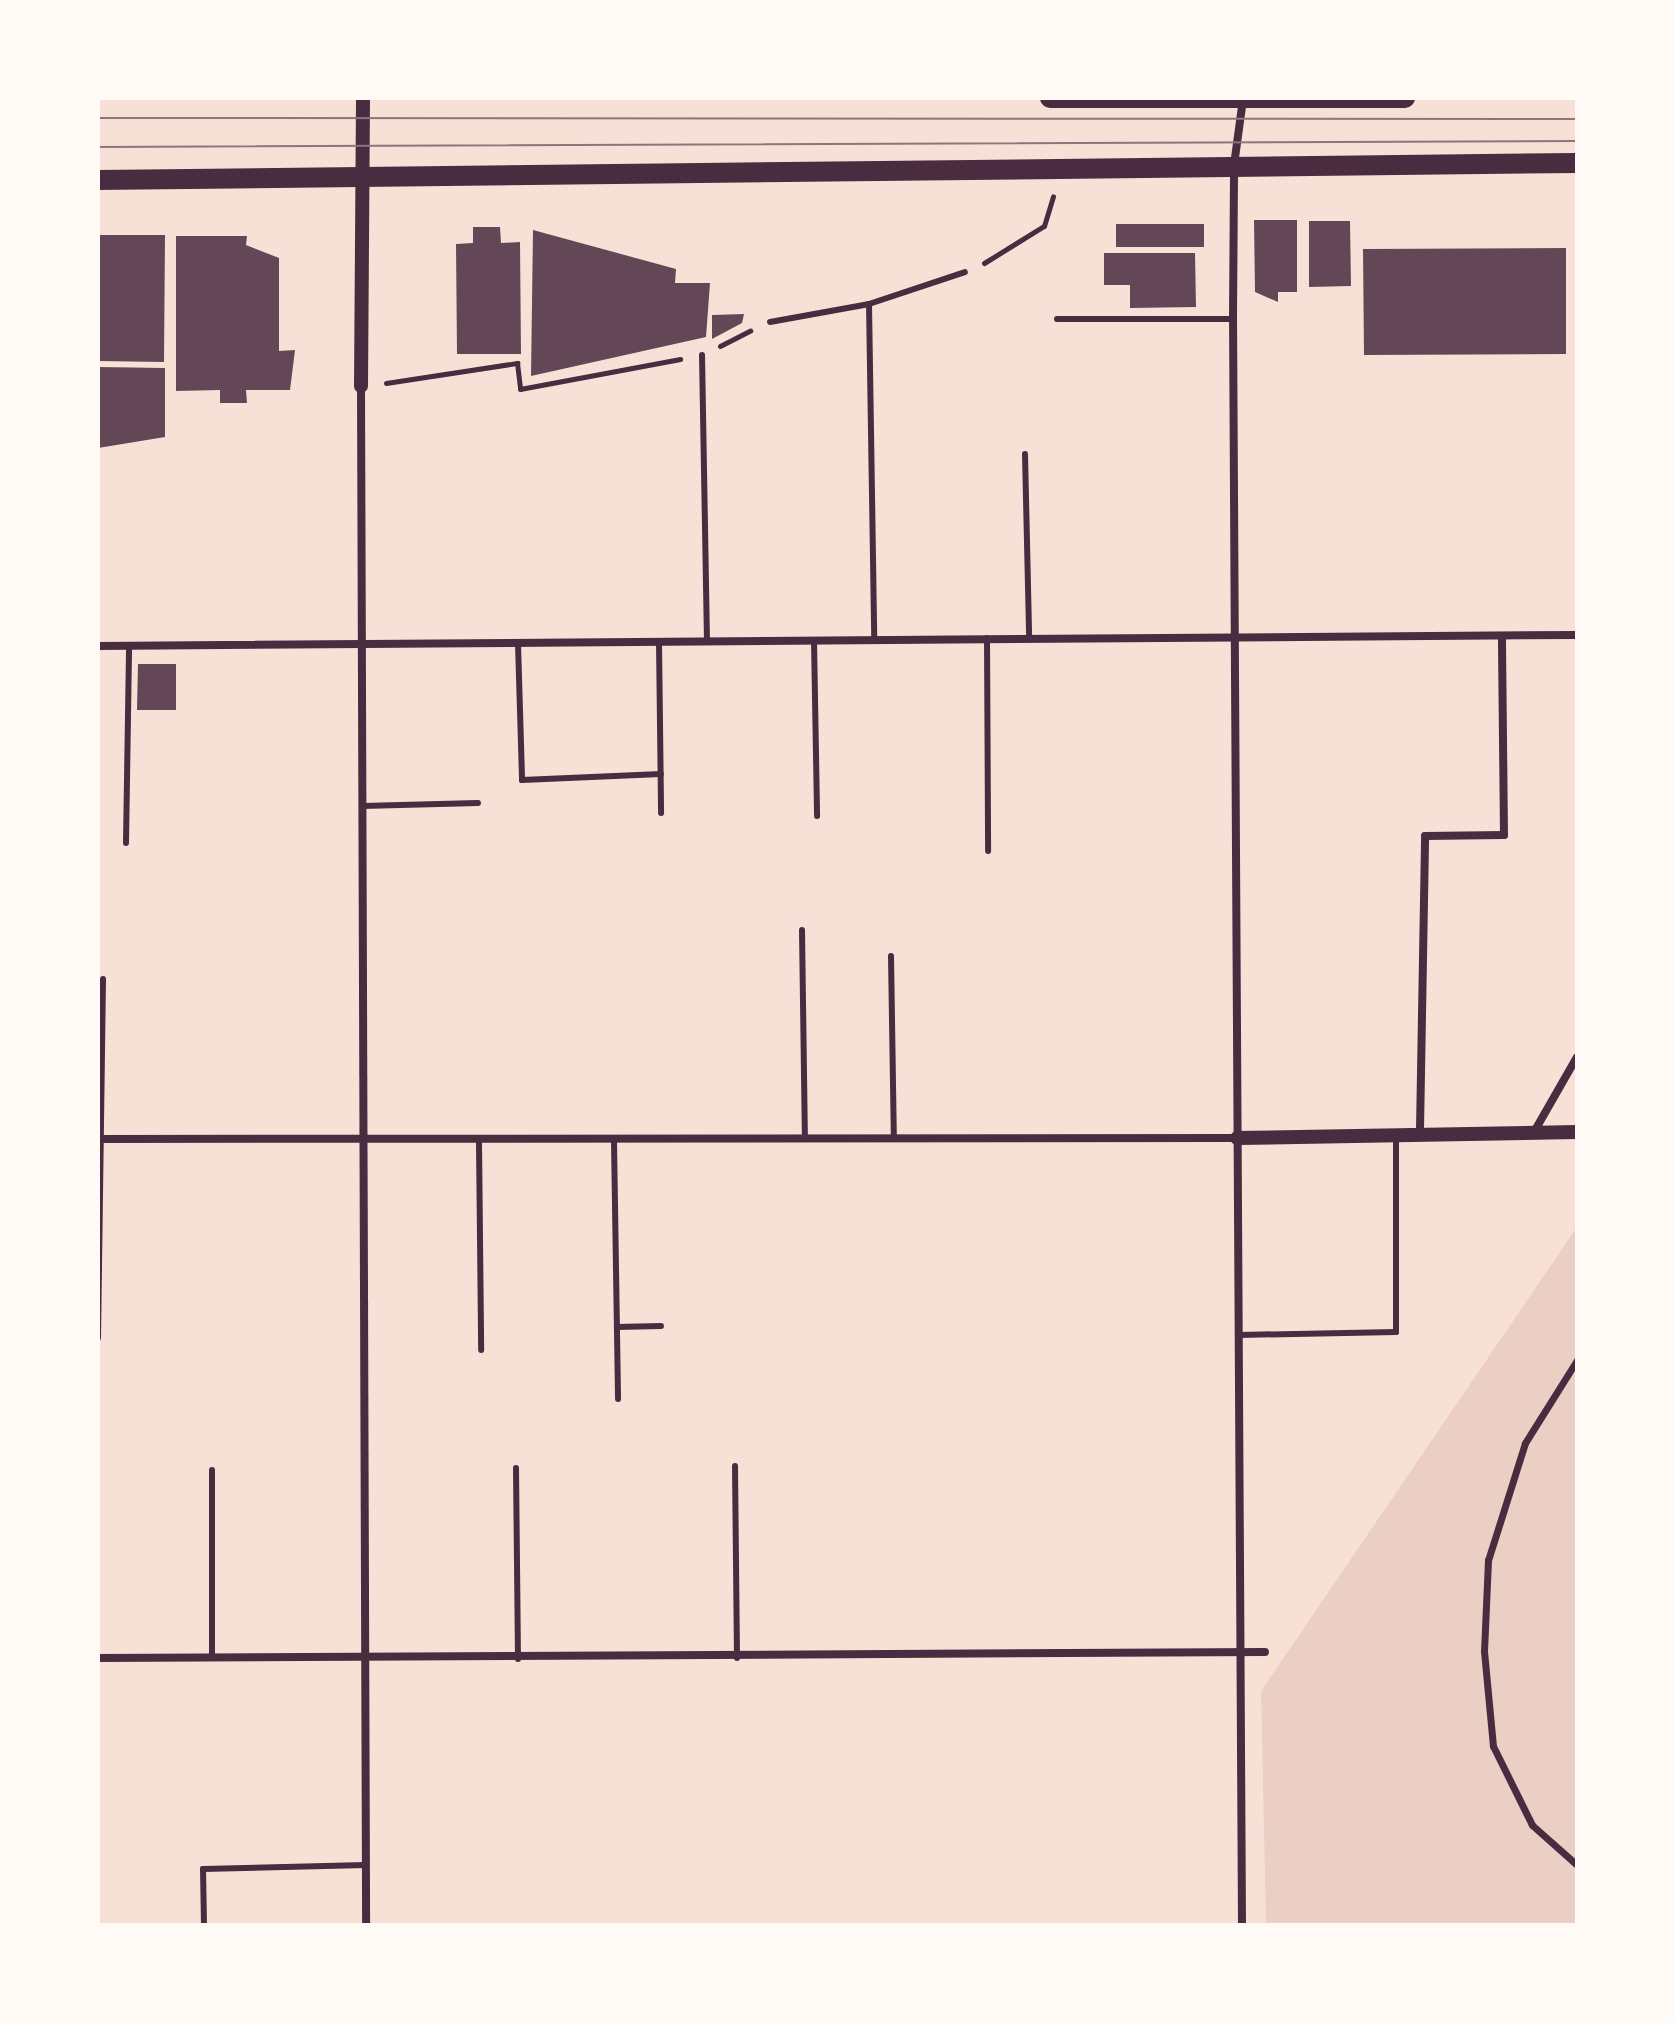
<!DOCTYPE html>
<style>
body{margin:0}
#map{position:relative;width:1675px;height:2023px;overflow:hidden;background:#f7e1d7;font-family:Overpass,sans-serif}
div>[style]{position:absolute}
.green>*{inset:0;background:#ebcfc5}
.building>*{inset:0;background:#644757}
.path>*{height:5px;margin:-2.5px;padding:0 2.5px;transform-origin:2.5px;border-radius:2.5px;background:#4a2c40}
.service>*{height:6px;margin:-3px;padding:0 3px;transform-origin:3px;border-radius:3px;background:#4a2c40}
.pedestrian>*{height:7px;margin:-3.5px;padding:0 3.5px;transform-origin:3.5px;border-radius:3.5px;background:#4a2c40}
.minor>*{height:8px;margin:-4px;padding:0 4px;transform-origin:4px;border-radius:4px;background:#4a2c40}
.tertiary>*{height:14px;margin:-7px;padding:0 7px;transform-origin:7px;border-radius:7px;background:#4a2c40}
.primary>*{height:20px;margin:-10px;padding:0 10px;transform-origin:10px;border-radius:10px;background:#4a2c40}
.tram>*{height:2px;margin:-1px;padding:0 1px;transform-origin:1px;border-radius:1px;background:#8f747c}
span{translate:-50% -50%;white-space:nowrap;text-align:center;line-height:1.15;-webkit-text-stroke:7px #fffaf5;paint-order:stroke}
.frame{position:absolute;inset:0;border:100px solid #fffaf5;pointer-events:none}
</style>
<div id="map">
<div class="green">
<i style="clip-path:polygon(1577px 1227px,1577px 1925px,1266px 1925px,1261px 1691px)"></i>
</div>
<div class="building">
<i style="clip-path:polygon(1254px 220px,1297px 220px,1297px 292px,1278px 292px,1278px 302px,1255px 292px)"></i>
<i style="clip-path:polygon(1309px 221px,1350px 221px,1351px 286px,1309px 287px)"></i>
<i style="clip-path:polygon(1116px 224px,1204px 224px,1204px 247px,1116px 247px)"></i>
<i style="clip-path:polygon(473px 227px,500px 227px,501px 243px,520px 242px,521px 354px,457px 354px,456px 244px,473px 243px)"></i>
<i style="clip-path:polygon(533px 230px,676px 269px,675px 283px,710px 283px,706px 337px,531px 376px)"></i>
<i style="clip-path:polygon(98px 235px,165px 235px,164px 362px,98px 361px)"></i>
<i style="clip-path:polygon(176px 236px,247px 236px,246px 245px,279px 258px,279px 351px,295px 350px,290px 390px,246px 390px,247px 403px,220px 403px,220px 390px,176px 391px)"></i>
<i style="clip-path:polygon(1566px 248px,1566px 354px,1364px 355px,1363px 249px)"></i>
<i style="clip-path:polygon(1104px 253px,1195px 253px,1196px 307px,1130px 308px,1130px 285px,1104px 285px)"></i>
<i style="clip-path:polygon(744px 314px,742px 323px,712px 339px,712px 315px)"></i>
<i style="clip-path:polygon(98px 367px,165px 368px,165px 437px,98px 448px)"></i>
<i style="clip-path:polygon(138px 664px,176px 664px,176px 710px,137px 710px)"></i>
</div>
<div class="path">
<i style="left:984px;top:263px;width:70px;rotate:-31.7deg"></i>
<i style="left:1044px;top:226px;width:31px;rotate:-73deg"></i>
<i style="left:720px;top:346px;width:34px;rotate:-27deg"></i>
<i style="left:386px;top:383px;width:133px;rotate:-8.7deg"></i>
<i style="left:517px;top:363px;width:26px;rotate:83deg"></i>
<i style="left:520px;top:389px;width:163px;rotate:-10.6deg"></i>
</div>
<div class="service">
<i style="left:869px;top:304px;width:335px;rotate:89.1deg"></i>
<i style="left:1057px;top:319px;width:176px"></i>
<i style="left:770px;top:322px;width:101px;rotate:-10.3deg"></i>
<i style="left:869px;top:304px;width:101px;rotate:-18.4deg"></i>
<i style="left:702px;top:355px;width:286px;rotate:89deg"></i>
<i style="left:1025px;top:454px;width:183px;rotate:88.7deg"></i>
<i style="left:987px;top:638px;width:213px;rotate:89.7deg"></i>
<i style="left:814px;top:640px;width:176px;rotate:89deg"></i>
<i style="left:659px;top:642px;width:171px;rotate:89.3deg"></i>
<i style="left:518px;top:643px;width:137px;rotate:88.3deg"></i>
<i style="left:522px;top:780px;width:139px;rotate:-2.5deg"></i>
<i style="left:362px;top:806px;width:116px;rotate:-1.5deg"></i>
<i style="left:126px;top:843px;width:197px;rotate:-89.1deg"></i>
<i style="left:802px;top:930px;width:207px;rotate:89.2deg"></i>
<i style="left:891px;top:956px;width:182px;rotate:89.1deg"></i>
<i style="left:614px;top:1141px;width:258px;rotate:89.1deg"></i>
<i style="left:479px;top:1142px;width:208px;rotate:89.4deg"></i>
<i style="left:617px;top:1327px;width:44px;rotate:-1.3deg"></i>
<i style="left:1239px;top:1335px;width:157px;rotate:-1.1deg"></i>
<i style="left:1396px;top:1332px;width:194px;rotate:-90deg"></i>
<i style="left:98px;top:1338px;width:359px;rotate:-89.2deg"></i>
<i style="left:735px;top:1466px;width:192px;rotate:89.4deg"></i>
<i style="left:516px;top:1468px;width:191px;rotate:89.4deg"></i>
<i style="left:212px;top:1658px;width:188px;rotate:-90deg"></i>
<i style="left:204px;top:1925px;width:56px;rotate:-91deg"></i>
<i style="left:203px;top:1869px;width:163px;rotate:-1.4deg"></i>
</div>
<div class="pedestrian">
<i style="left:1577px;top:1360px;width:98px;rotate:122.1deg"></i>
<i style="left:1525px;top:1443px;width:123px;rotate:107.5deg"></i>
<i style="left:1488px;top:1560px;width:91px;rotate:92.5deg"></i>
<i style="left:1484px;top:1651px;width:95px;rotate:84.6deg"></i>
<i style="left:1493px;top:1746px;width:88px;rotate:63.7deg"></i>
<i style="left:1532px;top:1825px;width:60px;rotate:41.6deg"></i>
</div>
<div class="minor">
<i style="left:361px;top:386px;width:1539px;rotate:89.81deg"></i>
<i style="left:98px;top:646px;width:1479px;rotate:-0.43deg"></i>
<i style="left:1420px;top:1130px;width:294px;rotate:-89deg"></i>
<i style="left:1425px;top:836px;width:79px;rotate:-0.7deg"></i>
<i style="left:1504px;top:835px;width:199px;rotate:-90.6deg"></i>
<i style="left:1534px;top:1132px;width:86px;rotate:-60.2deg"></i>
<i style="left:98px;top:1139px;width:1139px;rotate:-0.05deg"></i>
<i style="left:98px;top:1658px;width:1167px;rotate:-0.29deg"></i>
<i style="left:1242px;top:1925px;width:1606px;rotate:-90.32deg"></i>
<i style="left:1233px;top:319px;width:154px;rotate:-89.6deg"></i>
<i style="left:1234px;top:165px;width:67px;rotate:-82.2deg"></i>
</div>
<div class="tertiary">
<i style="left:361px;top:386px;width:288px;rotate:-89.6deg"></i>
<i style="left:1237px;top:1138px;width:340px;rotate:-1deg"></i>
</div>
<div class="primary">
<i style="left:1050px;top:98px;width:355px"></i>
<i style="left:98px;top:180px;width:1479px;rotate:-0.66deg"></i>
</div>
<div class="tram">
<i style="left:98px;top:118px;width:1479px;rotate:0.04deg"></i>
<i style="left:98px;top:147px;width:1479px;rotate:-0.23deg"></i>
</div>
<div class="frame"></div>
</div>
